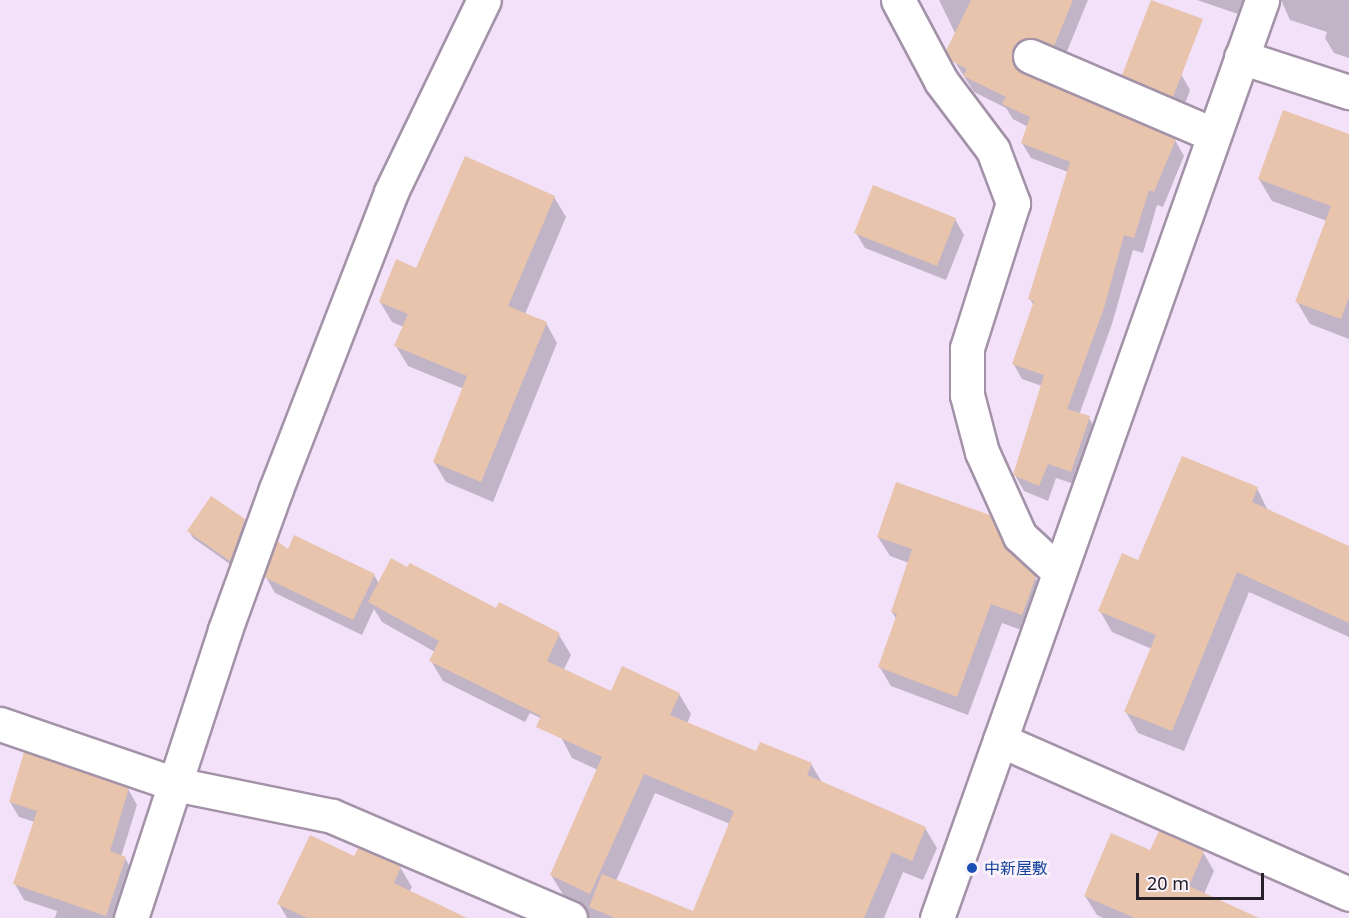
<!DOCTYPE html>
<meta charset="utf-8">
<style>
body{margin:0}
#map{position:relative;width:1349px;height:918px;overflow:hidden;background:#f3e1f9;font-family:"Noto Sans","Noto Sans JP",sans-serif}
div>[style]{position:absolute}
.shadow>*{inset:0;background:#0003}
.building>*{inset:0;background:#e8c4ac}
.roads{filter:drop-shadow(2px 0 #a392a8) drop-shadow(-2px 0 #a392a8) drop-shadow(0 2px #a392a8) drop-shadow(0 -2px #a392a8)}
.minor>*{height:33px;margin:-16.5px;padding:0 16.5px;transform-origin:16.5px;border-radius:16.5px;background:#fff}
.dots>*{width:16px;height:16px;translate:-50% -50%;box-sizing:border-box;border:3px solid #faf3fc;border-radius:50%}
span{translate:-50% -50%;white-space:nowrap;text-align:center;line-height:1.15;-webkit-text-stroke:5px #faf3fc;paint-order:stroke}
.transit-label{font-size:16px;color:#164399}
.left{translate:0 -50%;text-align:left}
.scale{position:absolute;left:1136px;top:873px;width:128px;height:27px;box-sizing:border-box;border:3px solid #262028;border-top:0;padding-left:8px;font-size:18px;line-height:21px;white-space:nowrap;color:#262028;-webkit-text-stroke:4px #faf3fc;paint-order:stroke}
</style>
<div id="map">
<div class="shadow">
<i style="clip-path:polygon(939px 0,1088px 0,1063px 61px,1021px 65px,1020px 73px,1175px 140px,1184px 156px,1163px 207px,1157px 205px,1143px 253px,1133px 250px,1112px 324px,1079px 415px,1089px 418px,1098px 433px,1080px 486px,1056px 478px,1048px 501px,1024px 491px,1015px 475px,1042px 386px,1022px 379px,1013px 363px,1034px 306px,1030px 299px,1068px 172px,1031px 158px,1022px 143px,1028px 127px,1013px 119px,1006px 108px,974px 92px,948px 51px,956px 35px)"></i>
<i style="clip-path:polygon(1197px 0,1261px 0,1254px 8px,1241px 4px,1238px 14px)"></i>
<i style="clip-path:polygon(1281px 0,1349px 0,1349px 58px,1334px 53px,1325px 38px,1327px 32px,1290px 20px)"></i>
<i style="clip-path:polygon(1181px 74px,1190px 90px,1182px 112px,1132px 90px,1123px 75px)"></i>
<i style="clip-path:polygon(1349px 136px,1349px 339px,1310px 324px,1297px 302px,1327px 221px,1272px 201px,1259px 179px)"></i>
<i style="clip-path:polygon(554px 197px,566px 217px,525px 314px,546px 323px,557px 343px,493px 502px,446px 482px,434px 462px,464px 389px,408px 366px,396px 346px,404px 327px,392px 322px,380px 302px,417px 270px)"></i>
<i style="clip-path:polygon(955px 219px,964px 235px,946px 280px,865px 248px,856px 233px)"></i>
<i style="clip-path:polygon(1257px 488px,1268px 511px,1349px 547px,1349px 637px,1249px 592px,1184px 751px,1138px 733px,1126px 712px,1152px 649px,1112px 632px,1100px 611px,1139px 562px)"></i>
<i style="clip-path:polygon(244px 520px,248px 528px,234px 567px,193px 538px,189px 531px)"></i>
<i style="clip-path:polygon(878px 537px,1009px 553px,1035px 577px,1046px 597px,1033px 634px,1002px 623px,968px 715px,891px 686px,879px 666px,897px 620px,892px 612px,909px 563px,890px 556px)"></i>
<i style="clip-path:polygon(evenodd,288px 551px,374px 575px,379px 584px,497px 610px,559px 635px,571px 655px,563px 671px,612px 693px,679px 694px,691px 714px,687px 724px,757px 753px,811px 764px,823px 784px,925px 828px,937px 848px,923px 880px,903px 872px,884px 918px,582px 918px,575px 914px,551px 875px,598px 770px,572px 758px,561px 737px,564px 729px,530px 713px,525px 722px,443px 681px,431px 661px,435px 652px,382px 622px,374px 609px,362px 635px,275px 593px,266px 577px,288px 551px,655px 793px,730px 824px,694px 913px,616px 881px,655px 793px)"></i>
<i style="clip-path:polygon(128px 789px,137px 805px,121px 857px,125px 858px,134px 874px,119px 918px,55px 918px,57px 911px,24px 900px,15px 884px,35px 822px,19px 817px,10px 802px)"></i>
<i style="clip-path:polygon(1150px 852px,1203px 852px,1214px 871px,1204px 894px,1236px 918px,1103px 918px,1097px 915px,1085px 896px)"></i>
<i style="clip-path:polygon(355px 858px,400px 867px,412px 887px,409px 892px,430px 918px,287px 918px,279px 904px)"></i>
</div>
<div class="building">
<i style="clip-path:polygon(971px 0,1073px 0,1054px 46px,1037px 39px,1027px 38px,1019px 41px,1013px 49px,1012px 59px,1015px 67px,1023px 73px,1176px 139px,1154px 192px,1149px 190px,1134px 238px,1124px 235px,1104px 308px,1067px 409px,1090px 416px,1071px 472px,1048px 464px,1039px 486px,1013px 475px,1044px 375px,1012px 364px,1034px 301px,1028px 299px,1070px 162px,1021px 143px,1030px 117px,1002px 104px,1006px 97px,963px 76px,967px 69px,952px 61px,946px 51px)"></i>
<i style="clip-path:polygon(1151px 0,1203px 19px,1173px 97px,1122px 75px)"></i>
<i style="clip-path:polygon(1283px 110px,1349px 134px,1349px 297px,1341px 319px,1295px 302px,1331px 206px,1258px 179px)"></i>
<i style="clip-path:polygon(465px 156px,555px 196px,508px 306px,547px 322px,481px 482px,433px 462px,467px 376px,394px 346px,408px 314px,379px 302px,396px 259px,416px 268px)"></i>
<i style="clip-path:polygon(873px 185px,956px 218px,937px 266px,854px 233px)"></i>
<i style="clip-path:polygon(1182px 456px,1258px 487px,1252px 502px,1349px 546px,1349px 623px,1237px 572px,1172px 731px,1124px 712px,1156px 635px,1098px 611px,1122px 553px,1138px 560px)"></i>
<i style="clip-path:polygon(896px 482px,990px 515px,1007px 549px,1036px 576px,1022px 615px,991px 604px,957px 697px,878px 667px,897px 614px,891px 612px,912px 549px,877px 537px)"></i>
<i style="clip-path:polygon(211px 496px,245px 519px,230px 561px,187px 531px)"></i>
<i style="clip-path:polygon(294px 535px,375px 574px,353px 620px,264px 577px,277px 541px,288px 549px)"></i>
<i style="clip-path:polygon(391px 558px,407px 567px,410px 563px,496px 608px,499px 602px,560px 633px,547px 661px,611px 691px,622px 666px,680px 693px,670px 715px,756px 751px,760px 742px,812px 763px,807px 775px,926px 827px,912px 861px,892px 852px,864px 918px,615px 918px,589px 907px,602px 874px,693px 911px,734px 811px,644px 774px,590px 894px,550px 875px,602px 757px,536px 727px,541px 716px,429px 661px,439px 641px,368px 602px)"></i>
<i style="clip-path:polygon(24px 752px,129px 788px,110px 851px,126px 857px,106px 916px,13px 884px,37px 811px,9px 802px)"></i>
<i style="clip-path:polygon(1159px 831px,1204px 851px,1189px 886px,1259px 918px,1135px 918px,1084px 896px,1111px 833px,1150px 850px)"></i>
<i style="clip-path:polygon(310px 835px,354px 856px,358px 848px,401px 866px,394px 883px,467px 918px,307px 918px,277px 904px)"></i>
</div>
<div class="roads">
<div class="minor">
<i style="left:898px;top:0;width:92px;rotate:62deg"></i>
<i style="left:941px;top:81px;width:86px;rotate:53deg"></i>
<i style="left:993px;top:150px;width:57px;rotate:69.3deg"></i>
<i style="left:1013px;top:203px;width:152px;rotate:107.6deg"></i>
<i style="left:967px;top:348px;width:47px;rotate:90deg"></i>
<i style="left:967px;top:395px;width:59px;rotate:75.3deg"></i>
<i style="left:982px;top:452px;width:92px;rotate:65.7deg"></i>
<i style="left:1020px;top:536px;width:53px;rotate:42.7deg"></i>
<i style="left:1030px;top:56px;width:200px;rotate:23.2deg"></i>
<i style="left:1241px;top:57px;width:114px;rotate:18deg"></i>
<i style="left:0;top:724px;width:185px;rotate:18.9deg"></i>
<i style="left:175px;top:784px;width:160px;rotate:11.5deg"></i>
<i style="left:332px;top:816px;width:259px;rotate:23.2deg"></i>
<i style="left:1000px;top:740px;width:381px;rotate:23.8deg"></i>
<i style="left:131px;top:918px;width:303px;rotate:-71.9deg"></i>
<i style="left:225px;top:630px;width:150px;rotate:-70.1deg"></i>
<i style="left:276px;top:489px;width:318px;rotate:-68.8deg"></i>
<i style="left:391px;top:192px;width:213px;rotate:-64.2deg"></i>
<i style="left:937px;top:918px;width:974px;rotate:-70.5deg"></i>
</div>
</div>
<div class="dots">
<i style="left:972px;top:868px;background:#1a4fb4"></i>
</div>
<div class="transit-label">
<span class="left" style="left:984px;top:868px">中新屋敷</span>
</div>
<div class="scale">20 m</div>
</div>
